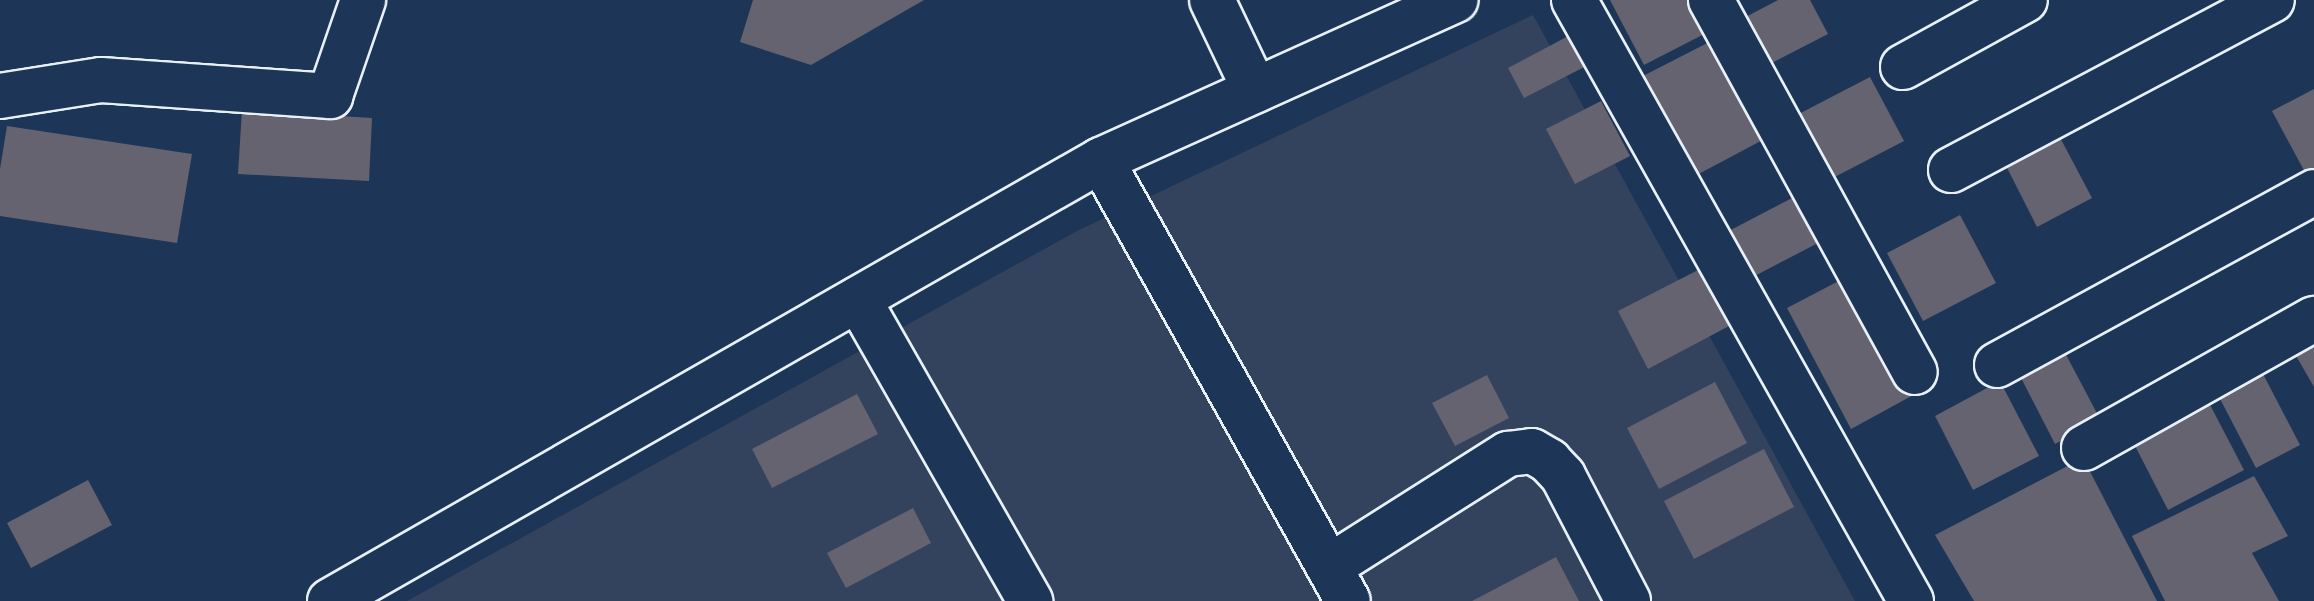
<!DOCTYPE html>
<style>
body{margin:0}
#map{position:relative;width:2314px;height:601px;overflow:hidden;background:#1d3557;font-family:"Architects Daughter",sans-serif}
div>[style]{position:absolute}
.built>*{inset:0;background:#33435e}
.building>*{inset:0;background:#65636f}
.roads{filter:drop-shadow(2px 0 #e8f1f8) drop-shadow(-2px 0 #e8f1f8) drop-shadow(0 2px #e8f1f8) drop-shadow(0 -2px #e8f1f8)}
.minor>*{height:44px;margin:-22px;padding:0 22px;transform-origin:22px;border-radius:22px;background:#1d3557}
span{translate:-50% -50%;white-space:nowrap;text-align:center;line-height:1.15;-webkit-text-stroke:6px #1d3557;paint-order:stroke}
</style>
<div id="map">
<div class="built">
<i style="clip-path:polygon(1533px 15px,1855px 601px,407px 601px,1077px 231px)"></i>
</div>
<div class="building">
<i style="clip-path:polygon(753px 0,924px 0,811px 65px,740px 42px)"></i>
<i style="clip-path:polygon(1610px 0,1694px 0,1710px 31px,1644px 65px)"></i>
<i style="clip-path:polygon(1778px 0,1810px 0,1828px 34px,1764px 67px,1740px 20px)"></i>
<i style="clip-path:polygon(1574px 33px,1590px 64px,1524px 98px,1508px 68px)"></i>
<i style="clip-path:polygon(1721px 36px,1772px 135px,1693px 177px,1641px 77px)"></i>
<i style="clip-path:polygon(1870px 77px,1904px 141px,1825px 182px,1791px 118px)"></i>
<i style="clip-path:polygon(2314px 89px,2314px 173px,2307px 176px,2272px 111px)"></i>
<i style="clip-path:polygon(1601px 101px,1630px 156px,1575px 184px,1546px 129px)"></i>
<i style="clip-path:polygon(242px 110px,372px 118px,369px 181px,238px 174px)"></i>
<i style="clip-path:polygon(7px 126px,192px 154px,177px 243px,0 216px,0 169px)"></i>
<i style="clip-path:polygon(2055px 128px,2092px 198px,2037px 227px,2001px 156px)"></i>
<i style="clip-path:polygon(1794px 197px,1818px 243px,1749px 279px,1725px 233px)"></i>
<i style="clip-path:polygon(1960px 215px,1996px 283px,1923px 321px,1887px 253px)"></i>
<i style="clip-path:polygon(1702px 268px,1731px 325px,1648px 369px,1618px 311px)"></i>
<i style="clip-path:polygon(1854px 273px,1917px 393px,1851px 429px,1787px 308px)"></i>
<i style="clip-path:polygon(2314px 334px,2314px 387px,2291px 347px)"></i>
<i style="clip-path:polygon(2063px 349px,2100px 419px,2055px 444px,2018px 372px)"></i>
<i style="clip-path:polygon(2262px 372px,2300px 445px,2256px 468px,2218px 395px)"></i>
<i style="clip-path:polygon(1487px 375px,1509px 418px,1455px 446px,1432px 403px)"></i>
<i style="clip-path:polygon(2000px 381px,2039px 456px,1973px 490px,1935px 416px)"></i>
<i style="clip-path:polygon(1715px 382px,1747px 443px,1659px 489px,1627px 428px)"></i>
<i style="clip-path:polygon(857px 394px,878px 434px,772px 488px,752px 449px)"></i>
<i style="clip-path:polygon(2207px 399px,2244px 470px,2168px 510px,2131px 438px)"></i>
<i style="clip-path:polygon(1764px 449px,1794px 507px,1694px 559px,1664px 501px)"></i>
<i style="clip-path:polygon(2083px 458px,2157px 601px,1974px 601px,1935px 535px)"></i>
<i style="clip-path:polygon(2254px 476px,2288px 536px,2252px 553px,2279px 601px,2165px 601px,2132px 536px)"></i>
<i style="clip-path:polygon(88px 480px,112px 525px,31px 568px,7px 523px)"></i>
<i style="clip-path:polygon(913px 508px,931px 543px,846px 588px,827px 553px)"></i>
<i style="clip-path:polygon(1556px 557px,1579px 601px,1472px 601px)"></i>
</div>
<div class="roads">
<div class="minor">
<i style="left:1212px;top:0;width:100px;rotate:64.5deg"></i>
<i style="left:1574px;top:0;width:689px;rotate:60.72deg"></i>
<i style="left:1711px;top:0;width:424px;rotate:61.3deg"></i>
<i style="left:1903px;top:67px;width:139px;rotate:-28.8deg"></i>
<i style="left:0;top:96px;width:102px;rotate:-9deg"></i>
<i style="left:101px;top:80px;width:230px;rotate:4deg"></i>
<i style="left:330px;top:96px;width:102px;rotate:-71deg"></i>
<i style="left:1101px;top:160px;width:505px;rotate:60.75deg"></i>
<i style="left:1951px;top:170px;width:363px;rotate:-27.9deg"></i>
<i style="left:858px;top:299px;width:348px;rotate:60.3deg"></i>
<i style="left:1997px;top:365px;width:361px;rotate:-28.6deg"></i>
<i style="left:2084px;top:448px;width:264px;rotate:-29.3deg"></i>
<i style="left:1329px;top:567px;width:212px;rotate:-32.3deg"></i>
<i style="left:1508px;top:454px;width:24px;rotate:-7deg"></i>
<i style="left:1532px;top:451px;width:20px;rotate:30deg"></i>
<i style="left:1549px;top:461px;width:21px;rotate:47deg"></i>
<i style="left:1563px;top:476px;width:141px;rotate:62.5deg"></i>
<i style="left:330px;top:601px;width:888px;rotate:-29.77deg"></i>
<i style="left:1101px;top:160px;width:389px;rotate:-24.3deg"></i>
</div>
</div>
</div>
